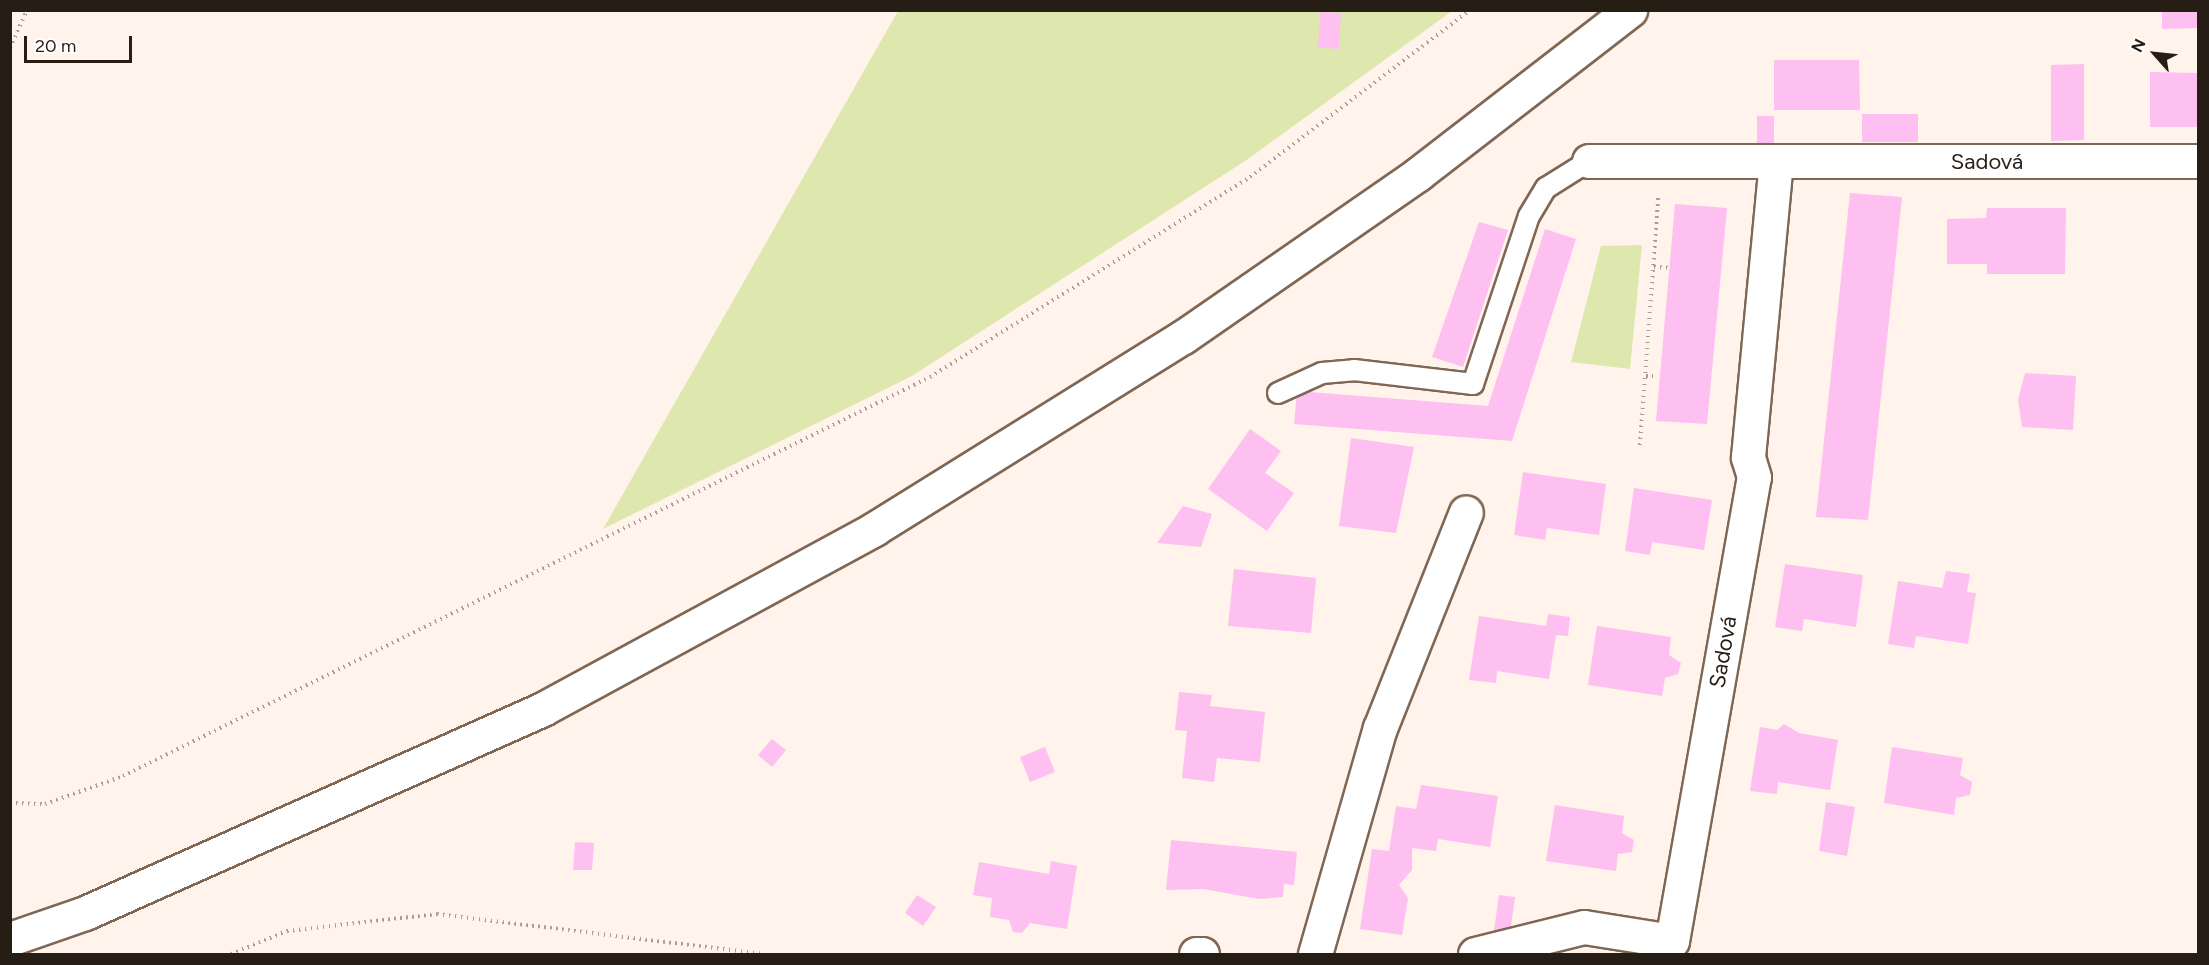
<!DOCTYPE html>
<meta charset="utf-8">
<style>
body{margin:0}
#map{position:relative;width:2209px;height:965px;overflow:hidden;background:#fff3eb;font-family:Figtree,sans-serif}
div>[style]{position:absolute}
.green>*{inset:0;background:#dee8ae}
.building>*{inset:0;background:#fec0f0}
.path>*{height:4px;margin-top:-2px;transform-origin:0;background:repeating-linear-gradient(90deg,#a99e96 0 1.5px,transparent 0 6px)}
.roads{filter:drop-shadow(2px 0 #7f6755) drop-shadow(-2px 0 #7f6755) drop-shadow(0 2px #7f6755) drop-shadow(0 -2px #7f6755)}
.lane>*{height:20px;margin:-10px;padding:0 10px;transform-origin:10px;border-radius:10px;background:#fff}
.street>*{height:33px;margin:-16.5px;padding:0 16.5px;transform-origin:16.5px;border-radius:16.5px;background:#fff}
.secondary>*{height:33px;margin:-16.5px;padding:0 16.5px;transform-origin:16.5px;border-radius:16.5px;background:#fff}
span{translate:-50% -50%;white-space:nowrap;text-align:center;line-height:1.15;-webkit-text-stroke:4.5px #fff;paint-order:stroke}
.street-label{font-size:22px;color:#261d15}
.frame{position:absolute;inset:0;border:12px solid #261d15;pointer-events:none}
.north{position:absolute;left:2125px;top:24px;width:60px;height:60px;-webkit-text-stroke:4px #fff;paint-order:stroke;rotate:297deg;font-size:16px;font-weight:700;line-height:24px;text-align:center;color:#261d15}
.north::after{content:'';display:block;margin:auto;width:21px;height:27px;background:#261d15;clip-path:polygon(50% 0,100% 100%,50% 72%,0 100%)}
.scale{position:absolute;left:24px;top:36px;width:108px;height:27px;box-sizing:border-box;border:3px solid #261d15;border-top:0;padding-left:8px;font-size:18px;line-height:21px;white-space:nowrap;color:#261d15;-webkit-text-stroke:4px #fff;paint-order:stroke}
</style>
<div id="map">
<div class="green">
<i style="clip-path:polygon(898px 11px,1452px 11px,1248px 159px,912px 376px,603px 529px)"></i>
<i style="clip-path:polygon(1642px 245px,1630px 369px,1571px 362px,1601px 246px)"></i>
</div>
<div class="building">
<i style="clip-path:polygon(2162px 10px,2198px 10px,2198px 28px,2162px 29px)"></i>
<i style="clip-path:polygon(1320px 12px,1341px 13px,1339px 49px,1318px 48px)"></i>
<i style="clip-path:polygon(1774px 60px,1859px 60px,1860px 110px,1774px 110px)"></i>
<i style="clip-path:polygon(2084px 64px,2084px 140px,2051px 141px,2051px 65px)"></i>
<i style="clip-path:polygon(2150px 72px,2198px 73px,2198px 127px,2150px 127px)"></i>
<i style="clip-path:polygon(1862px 114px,1918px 114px,1918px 142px,1862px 142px)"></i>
<i style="clip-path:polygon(1757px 116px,1774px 116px,1774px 143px,1757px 143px)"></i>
<i style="clip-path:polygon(1850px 193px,1902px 197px,1868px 520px,1816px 517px)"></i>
<i style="clip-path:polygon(1675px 204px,1727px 208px,1707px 424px,1656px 421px)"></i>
<i style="clip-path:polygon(1987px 208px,2066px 208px,2065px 274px,1987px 274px,1987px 264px,1947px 264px,1947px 219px,1986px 218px)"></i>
<i style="clip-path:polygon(1479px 222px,1508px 230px,1463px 367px,1432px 357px)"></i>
<i style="clip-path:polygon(1545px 229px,1576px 239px,1512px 441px,1294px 424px,1297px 391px,1488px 406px)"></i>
<i style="clip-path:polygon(2025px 373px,2076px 376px,2073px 430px,2022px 427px,2018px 400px)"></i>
<i style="clip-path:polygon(1250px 429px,1281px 451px,1265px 473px,1294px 493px,1267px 531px,1208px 489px)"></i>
<i style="clip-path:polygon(1351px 438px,1414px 447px,1396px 533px,1339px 526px)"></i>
<i style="clip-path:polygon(1523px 472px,1606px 484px,1599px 535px,1547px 528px,1545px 540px,1514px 535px)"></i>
<i style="clip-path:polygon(1634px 488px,1712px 500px,1704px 550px,1652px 542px,1650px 555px,1625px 551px)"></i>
<i style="clip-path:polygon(1183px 506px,1212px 514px,1201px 547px,1157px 543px)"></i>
<i style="clip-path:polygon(1785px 564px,1863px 575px,1856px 627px,1804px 619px,1802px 631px,1775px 627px)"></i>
<i style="clip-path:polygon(1234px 569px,1316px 578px,1311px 633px,1228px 626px)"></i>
<i style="clip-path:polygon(1946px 571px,1970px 574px,1967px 592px,1976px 593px,1968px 644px,1916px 636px,1914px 648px,1888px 644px,1898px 581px,1942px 588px)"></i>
<i style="clip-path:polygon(1548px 614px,1570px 617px,1568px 636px,1556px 635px,1549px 679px,1497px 671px,1496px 683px,1469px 680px,1479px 616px,1546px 626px)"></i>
<i style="clip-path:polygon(1597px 626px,1671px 637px,1669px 655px,1681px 663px,1678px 674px,1665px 678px,1662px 696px,1588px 685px)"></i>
<i style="clip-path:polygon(1179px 692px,1212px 695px,1210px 706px,1265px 712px,1260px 762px,1217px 758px,1214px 782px,1182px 778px,1187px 731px,1175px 730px)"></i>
<i style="clip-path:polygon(1784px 724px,1799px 733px,1838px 740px,1830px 790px,1778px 782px,1777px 794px,1750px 791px,1760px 727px,1777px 730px)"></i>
<i style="clip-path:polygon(772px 739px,786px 750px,772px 767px,758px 755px)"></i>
<i style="clip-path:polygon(1045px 747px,1055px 772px,1030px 782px,1020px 757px)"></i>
<i style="clip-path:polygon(1892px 747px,1963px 758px,1960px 775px,1972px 782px,1970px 795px,1956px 798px,1954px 815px,1884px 803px)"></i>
<i style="clip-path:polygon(1421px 785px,1498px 796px,1490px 847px,1438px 839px,1436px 851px,1412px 848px,1412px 870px,1399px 885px,1408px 898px,1402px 935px,1360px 929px,1372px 849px,1389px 851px,1396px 806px,1416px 809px)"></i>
<i style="clip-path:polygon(1826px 802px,1855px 807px,1847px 856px,1819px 851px)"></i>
<i style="clip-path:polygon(1555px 805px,1624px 816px,1622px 833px,1634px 840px,1632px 852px,1618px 854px,1616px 871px,1546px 861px)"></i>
<i style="clip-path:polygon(1171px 840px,1297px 852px,1294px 885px,1284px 884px,1283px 897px,1259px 899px,1203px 889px,1166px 890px)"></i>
<i style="clip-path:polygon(575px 842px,594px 843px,592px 870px,573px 870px)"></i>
<i style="clip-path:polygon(1051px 861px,1077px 866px,1067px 929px,1030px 923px,1022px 933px,1013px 932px,1009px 920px,990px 917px,992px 898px,973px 895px,979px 862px,1049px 874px)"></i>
<i style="clip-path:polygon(917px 895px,936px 907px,923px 926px,905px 913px)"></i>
<i style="clip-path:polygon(1499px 895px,1515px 897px,1509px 940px,1493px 938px)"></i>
</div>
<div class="path">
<i style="left:10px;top:48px;width:42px;rotate:-65.9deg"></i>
<i style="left:1654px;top:267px;width:17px;rotate:3deg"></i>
<i style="left:1646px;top:376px;width:12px"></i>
<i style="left:1640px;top:445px;width:249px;rotate:-85.8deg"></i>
<i style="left:10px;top:803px;width:35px;rotate:2deg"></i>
<i style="left:45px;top:804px;width:83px;rotate:-19.7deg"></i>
<i style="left:123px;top:776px;width:900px;rotate:-26.31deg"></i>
<i style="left:930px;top:377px;width:377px;rotate:-32deg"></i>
<i style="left:1250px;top:177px;width:276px;rotate:-37.2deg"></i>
<i style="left:231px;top:954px;width:61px;rotate:-22.3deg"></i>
<i style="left:287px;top:931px;width:151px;rotate:-6.5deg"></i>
<i style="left:437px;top:914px;width:327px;rotate:7deg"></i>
</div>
<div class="roads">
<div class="lane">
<i style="left:1278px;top:393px;width:48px;rotate:-24.4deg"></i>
<i style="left:1322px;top:373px;width:32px;rotate:-5deg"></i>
<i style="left:1354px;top:370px;width:120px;rotate:6.7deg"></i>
<i style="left:1473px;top:384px;width:177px;rotate:-71.6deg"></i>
<i style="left:1529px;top:216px;width:33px;rotate:-59deg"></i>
<i style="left:1546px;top:188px;width:51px;rotate:-32.1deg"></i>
</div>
<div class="street">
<i style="left:1589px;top:161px;width:609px"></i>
<i style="left:1672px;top:941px;width:471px;rotate:-80deg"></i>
<i style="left:1754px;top:477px;width:21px;rotate:-107deg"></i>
<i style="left:1748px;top:457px;width:295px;rotate:-84.6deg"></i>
<i style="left:1196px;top:954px;width:6px"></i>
<i style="left:1315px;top:954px;width:235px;rotate:-74deg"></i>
<i style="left:1380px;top:728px;width:232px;rotate:-68.3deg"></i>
<i style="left:1475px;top:954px;width:112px;rotate:-13.9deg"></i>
<i style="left:1584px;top:927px;width:89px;rotate:9deg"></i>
</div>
<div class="secondary">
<i style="left:10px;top:939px;width:79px;rotate:-19.1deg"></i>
<i style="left:85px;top:913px;width:501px;rotate:-24.01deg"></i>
<i style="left:543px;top:709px;width:377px;rotate:-28.5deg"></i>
<i style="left:874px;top:529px;width:364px;rotate:-31.9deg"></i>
<i style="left:1183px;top:337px;width:286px;rotate:-34.7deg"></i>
<i style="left:1418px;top:174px;width:268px;rotate:-37.7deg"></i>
</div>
</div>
<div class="street-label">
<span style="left:1987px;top:162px">Sadová</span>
<span style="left:1723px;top:652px;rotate:-80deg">Sadová</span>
</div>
<div class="frame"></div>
<div class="north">N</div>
<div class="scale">20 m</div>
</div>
